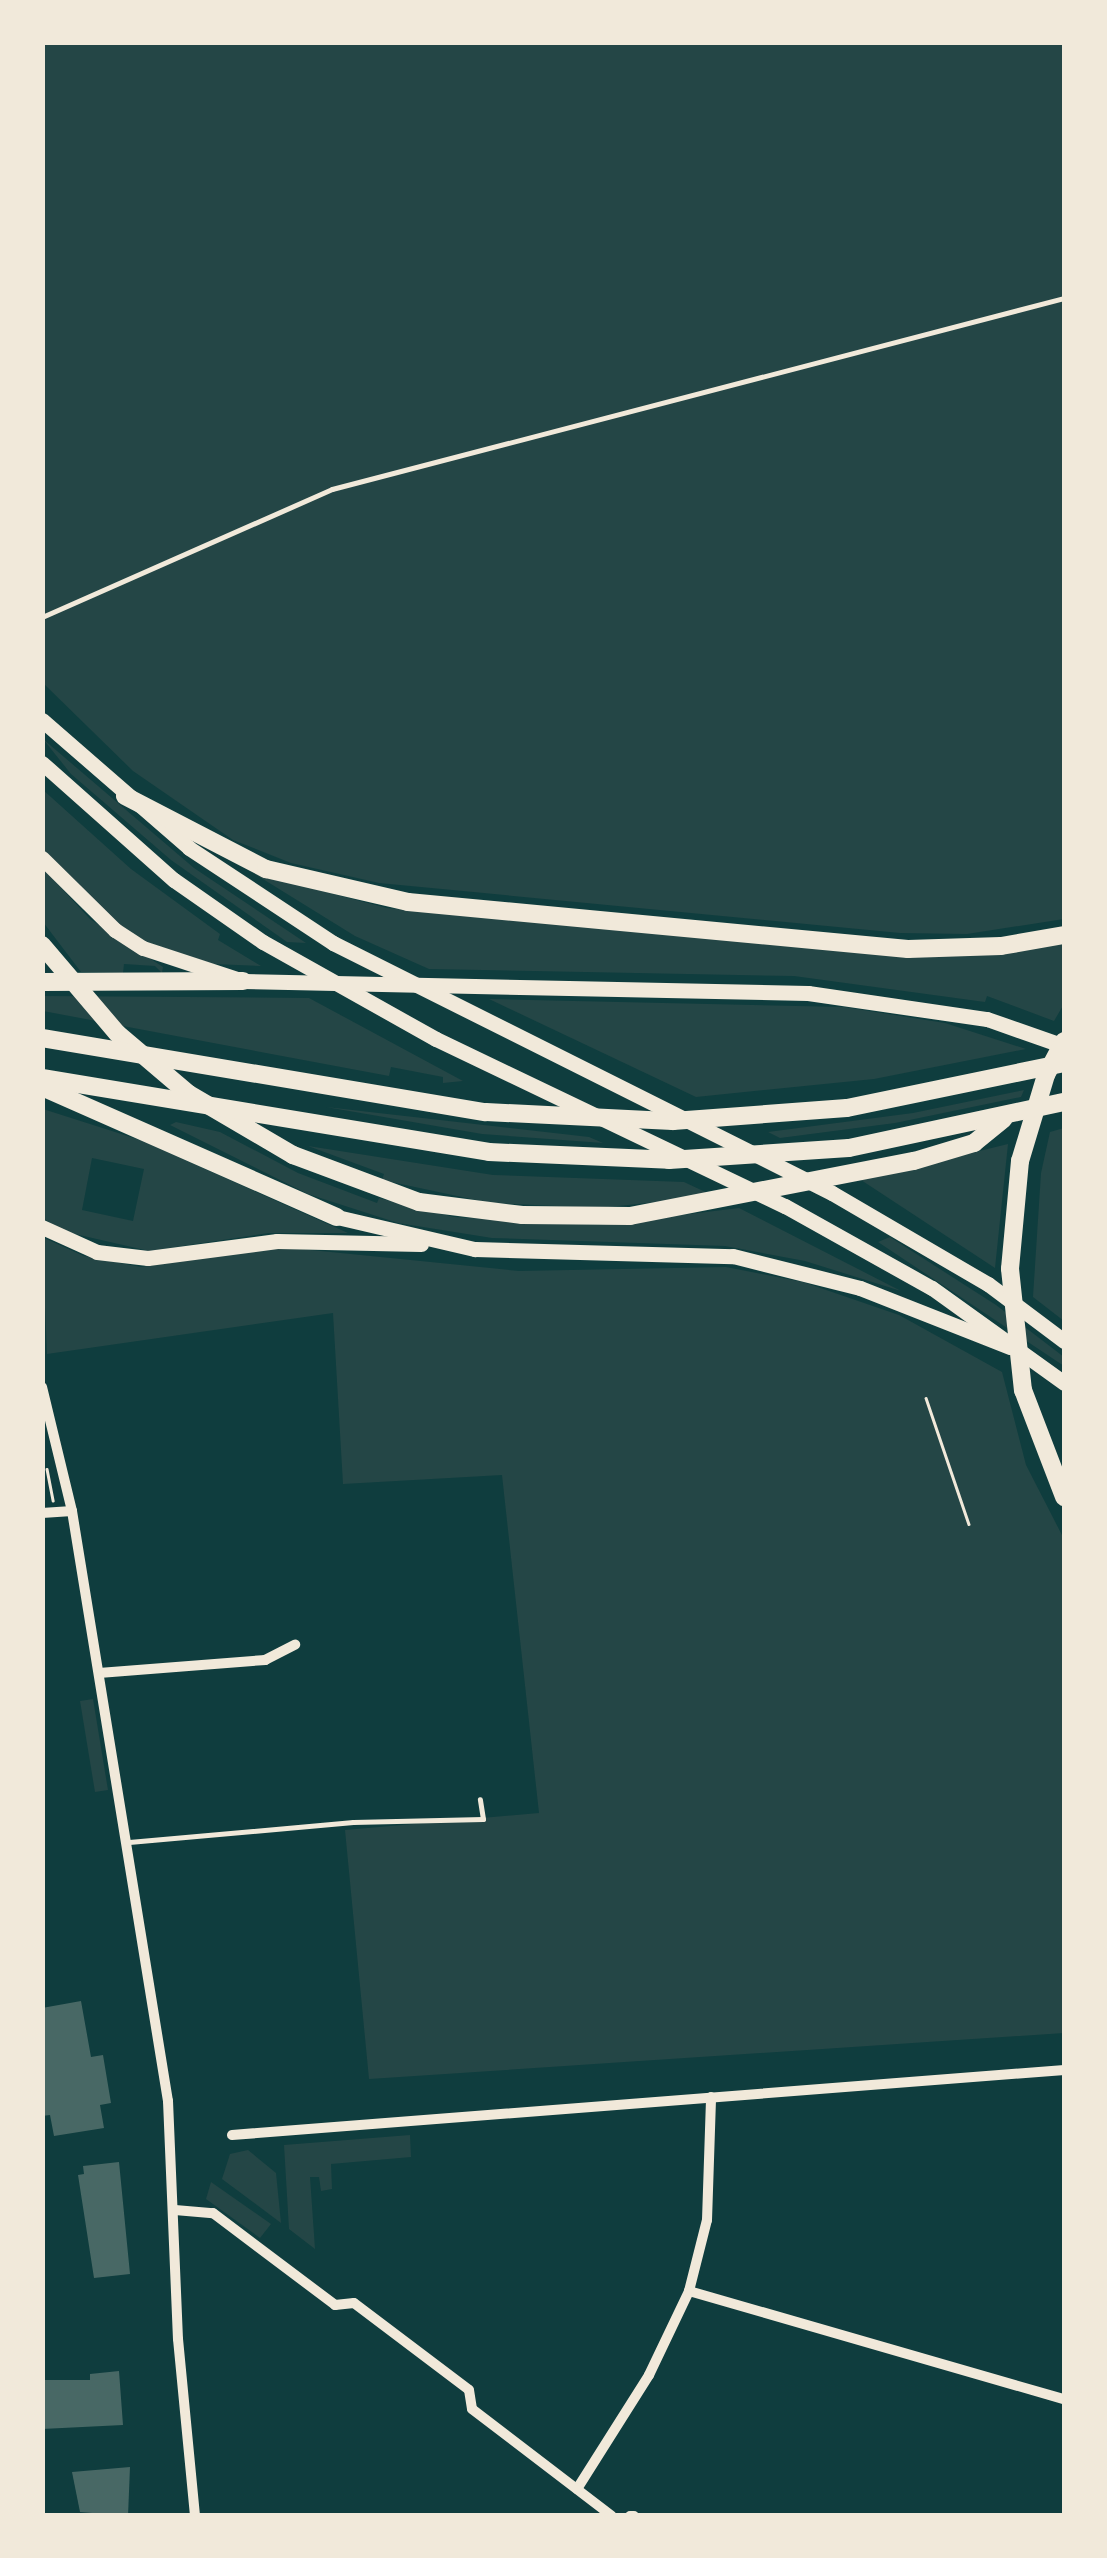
<!DOCTYPE html>
<style>
body{margin:0}
#map{position:relative;width:1107px;height:2558px;overflow:hidden;background:#0f3d3e;font-family:Signika,sans-serif}
div>[style]{position:absolute}
.green>*{inset:0;background:#244646}
.building>*{inset:0;background:#486865}
.path>*{height:2.5px;margin:-1.25px;padding:0 1.25px;transform-origin:1.25px;border-radius:1.25px;background:#f1e9da}
.service>*{height:5px;margin:-2.5px;padding:0 2.5px;transform-origin:2.5px;border-radius:2.5px;background:#f1e9da}
.minor>*{height:10px;margin:-5px;padding:0 5px;transform-origin:5px;border-radius:5px;background:#f1e9da}
.trunk>*{height:15px;margin:-7.5px;padding:0 7.5px;transform-origin:7.5px;border-radius:7.5px;background:#f1e9da}
.motorway>*{height:18px;margin:-9px;padding:0 9px;transform-origin:9px;border-radius:9px;background:#f1e9da}
span{translate:-50% -50%;white-space:nowrap;text-align:center;line-height:1.15;-webkit-text-stroke:8px #f1e9da;paint-order:stroke}
.frame{position:absolute;inset:0;border:45px solid #f1e9da;pointer-events:none}
</style>
<div id="map">
<div class="green">
<i style="clip-path:polygon(43px 43px,1064px 43px,1064px 919px,967px 934px,900px 933px,379px 883px,291px 863px,233px 840px,133px 771px,43px 683px)"></i>
<i style="clip-path:polygon(43px 739px,194px 868px,306px 943px,287px 942px,171px 860px,71px 774px)"></i>
<i style="clip-path:polygon(42px 789px,131px 869px,220px 934px,218px 940px,261px 966px,213px 964px,147px 942px,118px 924px,43px 849px)"></i>
<i style="clip-path:polygon(42px 867px,90px 919px,163px 967px,162px 973px,155px 966px,124px 964px,123px 973px,81px 972px,43px 922px)"></i>
<i style="clip-path:polygon(253px 873px,387px 908px,906px 956px,996px 954px,1064px 943px,1064px 1004px,1054px 1021px,987px 996px,985px 1002px,794px 976px,429px 969px,355px 936px)"></i>
<i style="clip-path:polygon(42px 996px,309px 998px,463px 1081px,443px 1083px,443px 1077px,391px 1067px,389px 1076px,43px 1011px)"></i>
<i style="clip-path:polygon(489px 999px,844px 1007px,945px 1023px,1026px 1049px,874px 1079px,696px 1097px)"></i>
<i style="clip-path:polygon(1024px 1090px,1021px 1097px,895px 1123px,780px 1138px,768px 1132px,913px 1113px)"></i>
<i style="clip-path:polygon(326px 1107px,589px 1137px,603px 1143px,482px 1134px)"></i>
<i style="clip-path:polygon(evenodd,43px 1109px,140px 1140px,348px 1233px,269px 1233px,149px 1251px,62px 1231px,43px 1218px,43px 1109px,92px 1158px,144px 1169px,133px 1221px,82px 1210px,92px 1158px)"></i>
<i style="clip-path:polygon(176px 1122px,220px 1132px,298px 1173px,377px 1203px,379px 1198px,454px 1217px,599px 1225px,739px 1208px,901px 1291px,805px 1261px,725px 1246px,492px 1238px,398px 1223px,308px 1194px,170px 1125px)"></i>
<i style="clip-path:polygon(1064px 1128px,1064px 1321px,1033px 1297px,1041px 1173px,1050px 1132px)"></i>
<i style="clip-path:polygon(1008px 1144px,995px 1268px,861px 1180px)"></i>
<i style="clip-path:polygon(308px 1146px,493px 1175px,684px 1182px,714px 1196px,599px 1208px,490px 1203px,382px 1180px,384px 1174px)"></i>
<i style="clip-path:polygon(42px 1237px,84px 1256px,141px 1267px,281px 1247px,519px 1271px,726px 1267px,803px 1282px,899px 1315px,1002px 1372px,1026px 1465px,1064px 1539px,1064px 2033px,369px 2079px,345px 1830px,539px 1813px,502px 1475px,343px 1484px,333px 1313px,47px 1354px)"></i>
<i style="clip-path:polygon(890px 1237px,996px 1305px,1064px 1357px,1064px 1366px,878px 1242px)"></i>
<i style="clip-path:polygon(93px 1699px,108px 1790px,95px 1792px,80px 1701px)"></i>
<i style="clip-path:polygon(410px 2135px,411px 2157px,331px 2164px,332px 2189px,321px 2191px,319px 2177px,310px 2177px,315px 2249px,289px 2229px,284px 2145px)"></i>
<i style="clip-path:polygon(248px 2150px,276px 2173px,281px 2223px,222px 2179px,230px 2154px)"></i>
<i style="clip-path:polygon(211px 2182px,271px 2224px,260px 2238px,206px 2199px)"></i>
</div>
<div class="building">
<i style="clip-path:polygon(81px 2001px,91px 2057px,103px 2055px,111px 2103px,100px 2105px,104px 2128px,54px 2136px,50px 2115px,42px 2116px,42px 2008px)"></i>
<i style="clip-path:polygon(119px 2162px,130px 2274px,94px 2278px,78px 2175px,84px 2174px,83px 2166px)"></i>
<i style="clip-path:polygon(119px 2371px,123px 2425px,42px 2429px,42px 2380px,90px 2380px,90px 2374px)"></i>
<i style="clip-path:polygon(130px 2467px,128px 2516px,80px 2512px,72px 2472px)"></i>
</div>
<div class="path">
<i style="left:926px;top:1398px;width:133px;rotate:71.2deg"></i>
<i style="left:47px;top:1469px;width:32px;rotate:79deg"></i>
</div>
<div class="service">
<i style="left:42px;top:617px;width:317px;rotate:-23.8deg"></i>
<i style="left:332px;top:489px;width:757px;rotate:-14.62deg"></i>
<i style="left:129px;top:1842px;width:225px;rotate:-5.1deg"></i>
<i style="left:353px;top:1822px;width:130px;rotate:-1.3deg"></i>
<i style="left:483px;top:1819px;width:20px;rotate:-99deg"></i>
</div>
<div class="minor">
<i style="left:42px;top:1387px;width:128px;rotate:76.4deg"></i>
<i style="left:72px;top:1511px;width:598px;rotate:80.76deg"></i>
<i style="left:168px;top:2101px;width:238px;rotate:87.6deg"></i>
<i style="left:178px;top:2339px;width:178px;rotate:84.5deg"></i>
<i style="left:42px;top:1513px;width:30px;rotate:-4deg"></i>
<i style="left:99px;top:1673px;width:167px;rotate:-4.5deg"></i>
<i style="left:265px;top:1660px;width:34px;rotate:-27deg"></i>
<i style="left:232px;top:2135px;width:835px;rotate:-4.47deg"></i>
<i style="left:175px;top:2210px;width:38px;rotate:5deg"></i>
<i style="left:213px;top:2213px;width:153px;rotate:37deg"></i>
<i style="left:335px;top:2305px;width:19px;rotate:-6deg"></i>
<i style="left:354px;top:2303px;width:144px;rotate:37.1deg"></i>
<i style="left:469px;top:2390px;width:19px;rotate:81deg"></i>
<i style="left:472px;top:2409px;width:176px;rotate:37.4deg"></i>
<i style="left:689px;top:2291px;width:390px;rotate:16.1deg"></i>
<i style="left:577px;top:2489px;width:135px;rotate:-57.7deg"></i>
<i style="left:649px;top:2375px;width:93px;rotate:-64.5deg"></i>
<i style="left:689px;top:2291px;width:73px;rotate:-75.8deg"></i>
<i style="left:707px;top:2220px;width:123px;rotate:-88.1deg"></i>
<i style="left:630px;top:2516px;width:4px"></i>
</div>
<div class="trunk">
<i style="left:42px;top:720px;width:195px;rotate:41deg"></i>
<i style="left:189px;top:848px;width:173px;rotate:33.4deg"></i>
<i style="left:333px;top:943px;width:558px;rotate:26.61deg"></i>
<i style="left:832px;top:1193px;width:181px;rotate:30.3deg"></i>
<i style="left:988px;top:1284px;width:95px;rotate:36.9deg"></i>
<i style="left:42px;top:763px;width:176px;rotate:41.6deg"></i>
<i style="left:174px;top:880px;width:108px;rotate:34.9deg"></i>
<i style="left:263px;top:942px;width:198px;rotate:29.3deg"></i>
<i style="left:436px;top:1039px;width:387px;rotate:25.6deg"></i>
<i style="left:785px;top:1206px;width:168px;rotate:29.2deg"></i>
<i style="left:932px;top:1288px;width:163px;rotate:35.7deg"></i>
<i style="left:42px;top:858px;width:103px;rotate:44.6deg"></i>
<i style="left:115px;top:930px;width:33px;rotate:33deg"></i>
<i style="left:143px;top:948px;width:105px;rotate:18.3deg"></i>
<i style="left:243px;top:981px;width:565px;rotate:1.22deg"></i>
<i style="left:808px;top:993px;width:181px;rotate:8.3deg"></i>
<i style="left:987px;top:1019px;width:82px;rotate:19.3deg"></i>
<i style="left:337px;top:1217px;width:142px;rotate:13.1deg"></i>
<i style="left:475px;top:1249px;width:258px;rotate:1.6deg"></i>
<i style="left:733px;top:1256px;width:131px;rotate:14.1deg"></i>
<i style="left:860px;top:1288px;width:161px;rotate:21.5deg"></i>
<i style="left:42px;top:1227px;width:60px;rotate:24.4deg"></i>
<i style="left:97px;top:1252px;width:51px;rotate:6.7deg"></i>
<i style="left:148px;top:1258px;width:130px;rotate:-7.5deg"></i>
<i style="left:277px;top:1241px;width:144px;rotate:1.2deg"></i>
</div>
<div class="motorway">
<i style="left:125px;top:796px;width:159px;rotate:27.4deg"></i>
<i style="left:266px;top:869px;width:146px;rotate:13.1deg"></i>
<i style="left:408px;top:902px;width:502px;rotate:5.37deg"></i>
<i style="left:908px;top:949px;width:93px;rotate:-1.8deg"></i>
<i style="left:1001px;top:946px;width:64px;rotate:-9.9deg"></i>
<i style="left:42px;top:945px;width:116px;rotate:49.6deg"></i>
<i style="left:117px;top:1033px;width:94px;rotate:40.3deg"></i>
<i style="left:189px;top:1094px;width:121px;rotate:30.4deg"></i>
<i style="left:293px;top:1155px;width:134px;rotate:20.5deg"></i>
<i style="left:419px;top:1202px;width:104px;rotate:7.2deg"></i>
<i style="left:522px;top:1215px;width:108px;rotate:0.5deg"></i>
<i style="left:630px;top:1216px;width:289px;rotate:-11deg"></i>
<i style="left:914px;top:1161px;width:63px;rotate:-16.7deg"></i>
<i style="left:974px;top:1143px;width:38px;rotate:-39deg"></i>
<i style="left:42px;top:982px;width:201px;rotate:-0.3deg"></i>
<i style="left:42px;top:1038px;width:450px;rotate:9.5deg"></i>
<i style="left:486px;top:1112px;width:187px;rotate:2.8deg"></i>
<i style="left:673px;top:1121px;width:174px;rotate:-4.3deg"></i>
<i style="left:847px;top:1108px;width:222px;rotate:-11.7deg"></i>
<i style="left:1064px;top:1041px;width:38px;rotate:118deg"></i>
<i style="left:1046px;top:1075px;width:90px;rotate:106.8deg"></i>
<i style="left:1020px;top:1161px;width:108px;rotate:95.3deg"></i>
<i style="left:1010px;top:1269px;width:122px;rotate:83.9deg"></i>
<i style="left:1023px;top:1390px;width:115px;rotate:69deg"></i>
<i style="left:42px;top:1078px;width:453px;rotate:9.4deg"></i>
<i style="left:489px;top:1152px;width:180px;rotate:2.5deg"></i>
<i style="left:669px;top:1160px;width:180px;rotate:-3.8deg"></i>
<i style="left:849px;top:1148px;width:220px;rotate:-12.1deg"></i>
<i style="left:42px;top:1087px;width:322px;rotate:23.8deg"></i>
</div>
<div class="frame"></div>
</div>
